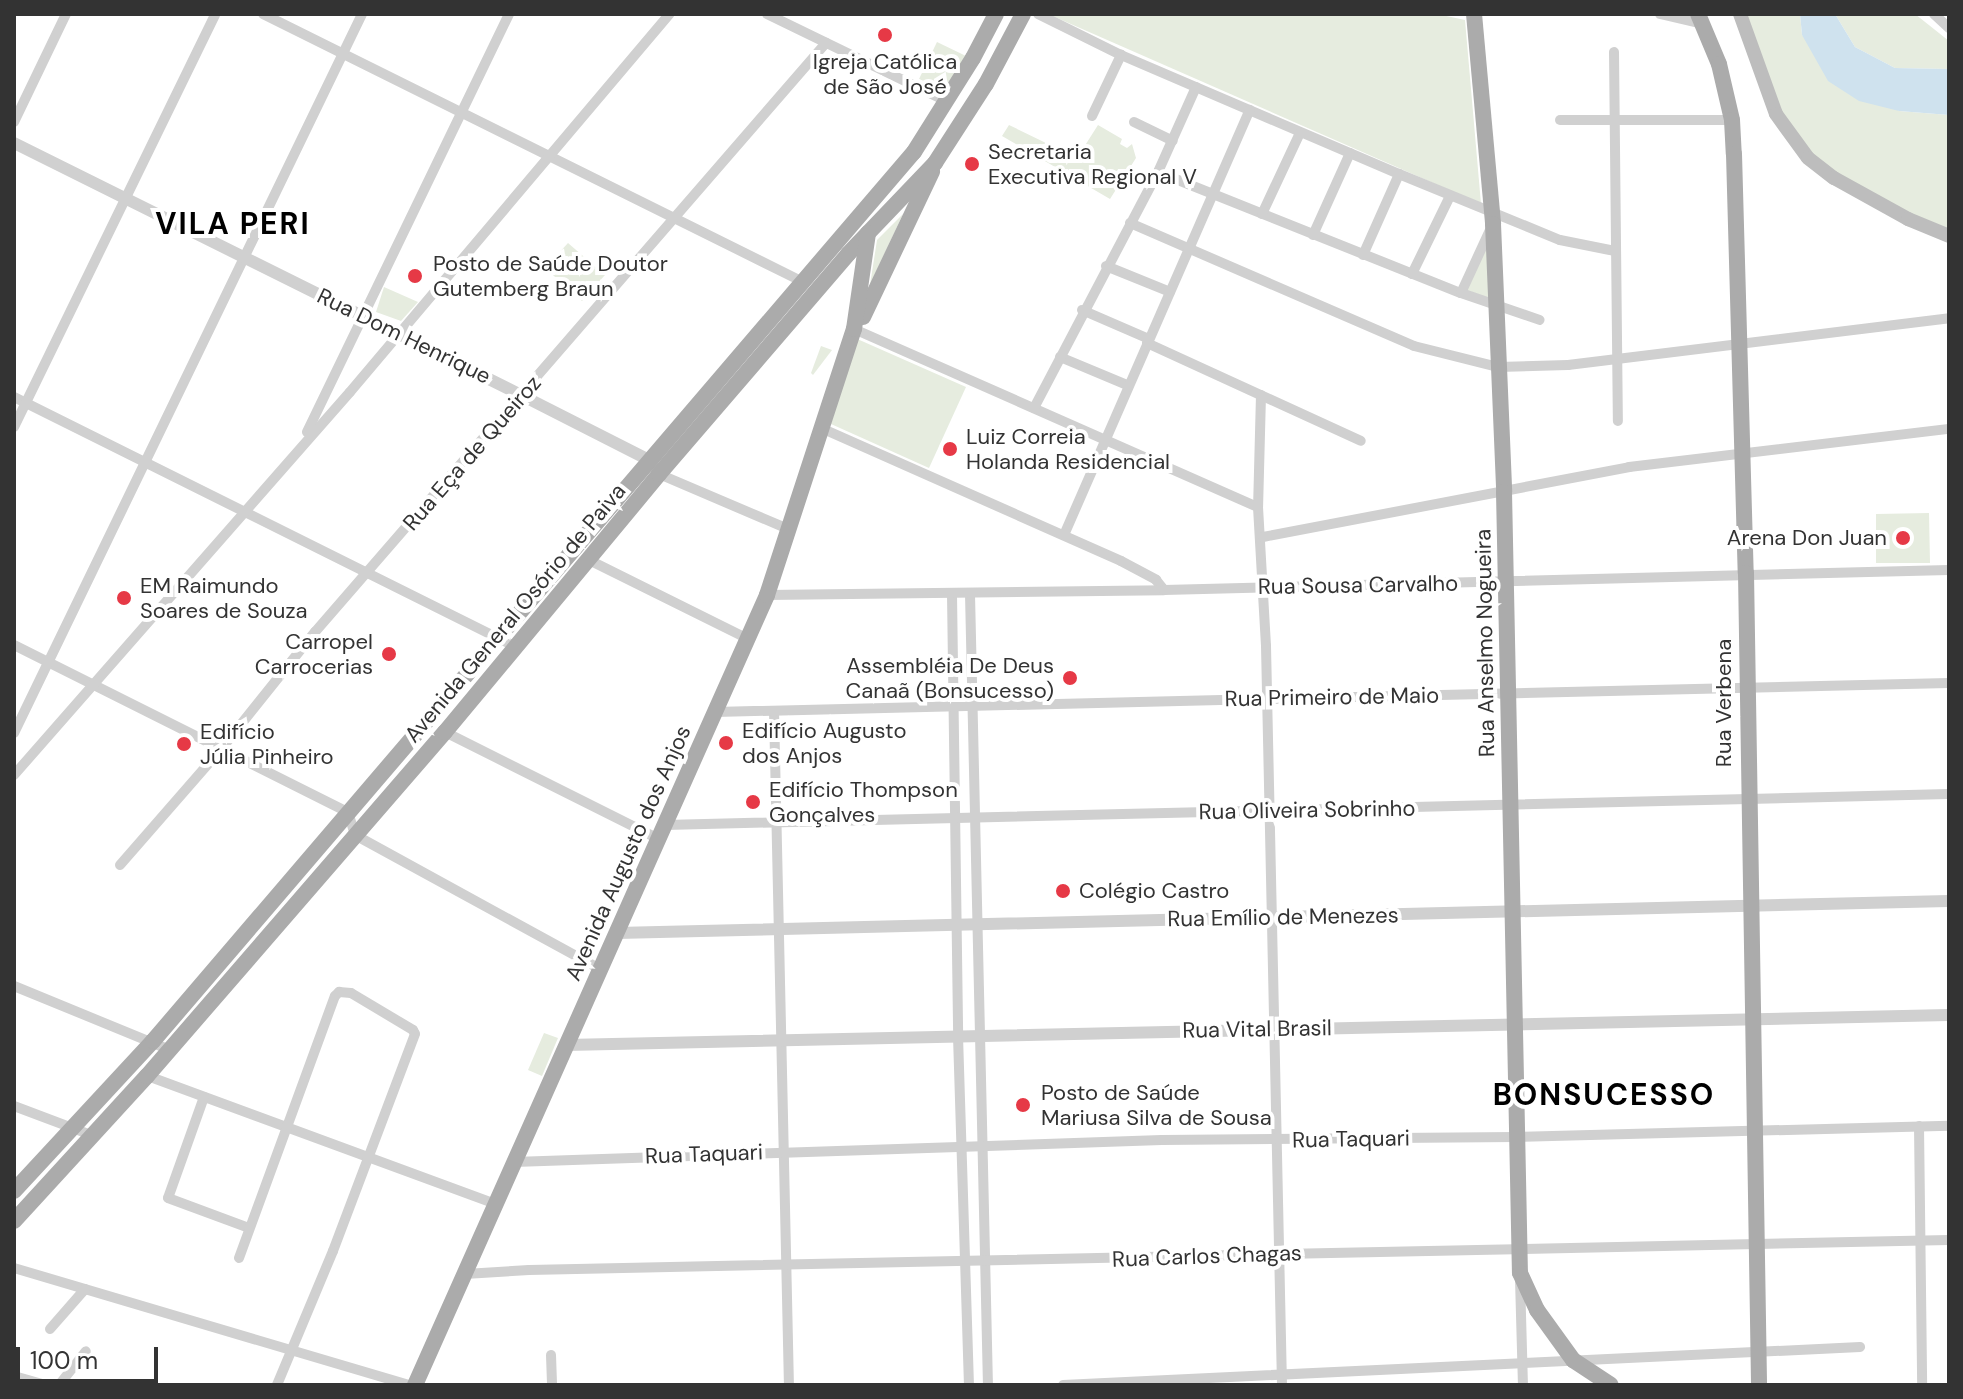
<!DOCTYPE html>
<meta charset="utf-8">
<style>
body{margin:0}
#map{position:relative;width:1963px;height:1399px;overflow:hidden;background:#fff;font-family:"DM Sans",sans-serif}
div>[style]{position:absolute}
.green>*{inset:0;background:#e6ecdf}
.water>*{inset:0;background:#cfe2ee}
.minor>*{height:10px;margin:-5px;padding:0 5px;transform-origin:5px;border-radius:5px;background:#d0d0d0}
.tertiary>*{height:12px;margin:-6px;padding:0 6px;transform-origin:6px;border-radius:6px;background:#d0d0d0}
.secondary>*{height:14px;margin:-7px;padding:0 7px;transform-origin:7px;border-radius:7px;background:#bdbdbd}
.primary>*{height:16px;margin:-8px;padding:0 8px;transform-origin:8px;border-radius:8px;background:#ababab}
.dots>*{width:22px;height:22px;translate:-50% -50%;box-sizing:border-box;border:4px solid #fff;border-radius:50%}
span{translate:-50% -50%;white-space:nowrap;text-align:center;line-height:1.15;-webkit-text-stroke:8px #fff;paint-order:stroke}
.poi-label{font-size:22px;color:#333}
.left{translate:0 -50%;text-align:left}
.right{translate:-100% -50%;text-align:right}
.street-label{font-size:22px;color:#333}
.district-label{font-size:30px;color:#000;font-weight:700;letter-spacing:2px}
.frame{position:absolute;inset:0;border:16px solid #333;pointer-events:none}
.scale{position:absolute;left:16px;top:1347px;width:142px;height:36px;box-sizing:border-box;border:4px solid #333;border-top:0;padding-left:10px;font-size:24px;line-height:28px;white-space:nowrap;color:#333;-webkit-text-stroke:6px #fff;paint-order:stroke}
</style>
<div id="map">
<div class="green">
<i style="clip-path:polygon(1048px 14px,1437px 14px,1465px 20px,1481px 204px)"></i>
<i style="clip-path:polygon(1745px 14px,1800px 14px,1802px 35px,1899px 111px,1949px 115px,1949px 229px,1905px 213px,1837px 175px,1813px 154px,1780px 111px)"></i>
<i style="clip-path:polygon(1835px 14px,1915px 14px,1949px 41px,1949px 69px,1895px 68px,1855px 47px)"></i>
<i style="clip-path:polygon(937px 42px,966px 56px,945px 90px,919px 79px)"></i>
<i style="clip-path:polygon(1009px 125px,1077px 158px,1098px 125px,1122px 139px,1120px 144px,1127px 148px,1132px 144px,1136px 158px,1110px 199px,1002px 136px)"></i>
<i style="clip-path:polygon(903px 214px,870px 285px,877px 240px)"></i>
<i style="clip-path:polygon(1488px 242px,1491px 299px,1464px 290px)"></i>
<i style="clip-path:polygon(568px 243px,605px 275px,582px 301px,545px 268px)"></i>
<i style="clip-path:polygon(384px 287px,418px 302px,401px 321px,376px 312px)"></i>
<i style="clip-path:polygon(855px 338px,966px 387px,929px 468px,831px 424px)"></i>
<i style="clip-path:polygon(821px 346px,832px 350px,813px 375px,811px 373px)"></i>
<i style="clip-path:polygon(1929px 513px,1930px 563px,1876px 563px,1876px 514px)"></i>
<i style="clip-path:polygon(544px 1033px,558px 1038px,542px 1076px,528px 1070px)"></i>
</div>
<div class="water">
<i style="clip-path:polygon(1800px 14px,1835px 14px,1855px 47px,1895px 68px,1949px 69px,1949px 115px,1899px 111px,1859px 101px,1828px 81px,1802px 35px)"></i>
</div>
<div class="minor">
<i style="left:263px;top:14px;width:601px;rotate:26.39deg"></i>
<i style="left:767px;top:14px;width:199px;rotate:25.9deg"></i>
<i style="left:1038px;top:14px;width:93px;rotate:26.3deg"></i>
<i style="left:1121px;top:55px;width:302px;rotate:23.2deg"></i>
<i style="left:1399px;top:174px;width:174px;rotate:22.3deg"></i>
<i style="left:1560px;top:240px;width:56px;rotate:11.3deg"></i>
<i style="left:1660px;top:14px;width:44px;rotate:13.1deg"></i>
<i style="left:1934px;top:14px;width:21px;rotate:43deg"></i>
<i style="left:1614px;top:52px;width:369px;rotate:89.4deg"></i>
<i style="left:1092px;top:116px;width:68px;rotate:-64.6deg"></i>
<i style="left:1560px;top:120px;width:172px"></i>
<i style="left:14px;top:122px;width:120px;rotate:-64.3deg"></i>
<i style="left:1134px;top:122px;width:43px;rotate:26deg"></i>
<i style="left:1158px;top:172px;width:326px;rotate:21.8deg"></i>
<i style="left:1461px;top:293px;width:83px;rotate:18.9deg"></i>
<i style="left:1262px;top:214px;width:89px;rotate:-64.9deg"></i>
<i style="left:1130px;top:223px;width:309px;rotate:23.4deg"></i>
<i style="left:1414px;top:346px;width:87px;rotate:14deg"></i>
<i style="left:1498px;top:367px;width:70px;rotate:-1.6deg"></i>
<i style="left:1568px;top:365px;width:384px;rotate:-7deg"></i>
<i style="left:1313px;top:235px;width:90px;rotate:-65.7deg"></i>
<i style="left:1363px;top:255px;width:89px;rotate:-66deg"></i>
<i style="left:1106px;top:266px;width:69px;rotate:22.1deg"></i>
<i style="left:1412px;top:274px;width:87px;rotate:-64deg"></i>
<i style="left:1461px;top:293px;width:69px;rotate:-65.3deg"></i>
<i style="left:1082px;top:310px;width:73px;rotate:23.4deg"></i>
<i style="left:854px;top:329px;width:441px;rotate:23.8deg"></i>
<i style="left:1147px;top:343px;width:235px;rotate:24.6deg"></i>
<i style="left:1060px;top:357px;width:73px;rotate:22.7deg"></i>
<i style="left:1261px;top:395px;width:112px;rotate:91.5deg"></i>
<i style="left:1258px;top:507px;width:139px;rotate:86.7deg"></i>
<i style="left:1266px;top:646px;width:739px;rotate:88.76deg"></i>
<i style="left:14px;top:397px;width:561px;rotate:26.47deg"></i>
<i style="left:1034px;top:408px;width:267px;rotate:-62.3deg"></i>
<i style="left:1158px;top:172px;width:93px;rotate:-65.9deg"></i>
<i style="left:14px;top:427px;width:459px;rotate:-64deg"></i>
<i style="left:821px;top:428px;width:328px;rotate:23.9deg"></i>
<i style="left:1121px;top:561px;width:40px;rotate:28deg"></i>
<i style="left:1156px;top:580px;width:13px;rotate:51deg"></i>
<i style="left:307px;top:432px;width:464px;rotate:-64.2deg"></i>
<i style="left:659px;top:474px;width:142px;rotate:23.1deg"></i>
<i style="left:1064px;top:535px;width:464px;rotate:-66.4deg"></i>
<i style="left:1263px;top:537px;width:373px;rotate:-10.8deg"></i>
<i style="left:1629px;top:467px;width:322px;rotate:-6.8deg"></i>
<i style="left:589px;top:560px;width:178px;rotate:26.4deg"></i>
<i style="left:952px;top:594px;width:442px;rotate:89.2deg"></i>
<i style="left:958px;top:1036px;width:349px;rotate:88.2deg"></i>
<i style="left:970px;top:594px;width:791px;rotate:88.7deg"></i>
<i style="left:767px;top:595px;width:397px;rotate:-0.7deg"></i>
<i style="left:1164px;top:590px;width:785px;rotate:-1.46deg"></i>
<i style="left:14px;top:645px;width:373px;rotate:26.6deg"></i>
<i style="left:348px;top:812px;width:24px;rotate:73deg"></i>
<i style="left:355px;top:835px;width:279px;rotate:28.7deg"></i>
<i style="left:774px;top:711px;width:674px;rotate:88.73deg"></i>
<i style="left:715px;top:712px;width:1234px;rotate:-1.35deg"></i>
<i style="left:445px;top:732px;width:239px;rotate:26.6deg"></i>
<i style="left:14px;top:733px;width:799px;rotate:-64.17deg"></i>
<i style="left:14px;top:775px;width:509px;rotate:-48.74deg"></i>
<i style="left:350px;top:392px;width:495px;rotate:-49.8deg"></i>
<i style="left:665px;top:825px;width:1284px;rotate:-1.38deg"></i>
<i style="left:120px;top:865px;width:155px;rotate:-48.9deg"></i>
<i style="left:222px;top:748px;width:149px;rotate:-51.3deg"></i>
<i style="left:315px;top:632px;width:780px;rotate:-49.06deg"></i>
<i style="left:14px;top:986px;width:169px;rotate:22.3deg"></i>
<i style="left:145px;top:1075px;width:374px;rotate:20.2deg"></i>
<i style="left:204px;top:1097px;width:107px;rotate:109.6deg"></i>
<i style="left:168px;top:1198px;width:86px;rotate:20.3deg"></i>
<i style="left:14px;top:1106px;width:82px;rotate:20.6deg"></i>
<i style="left:1919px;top:1126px;width:259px;rotate:89.3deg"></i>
<i style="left:514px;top:1162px;width:648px;rotate:-1.94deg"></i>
<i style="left:1162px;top:1140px;width:354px;rotate:-0.5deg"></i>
<i style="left:1516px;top:1137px;width:433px;rotate:-1.5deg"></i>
<i style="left:239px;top:1258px;width:279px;rotate:-69.9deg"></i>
<i style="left:335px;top:996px;width:6px;rotate:-45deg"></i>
<i style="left:339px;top:992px;width:12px;rotate:5deg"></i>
<i style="left:351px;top:993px;width:72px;rotate:30.8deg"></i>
<i style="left:413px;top:1030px;width:4px;rotate:63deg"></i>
<i style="left:415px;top:1034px;width:232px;rotate:110.7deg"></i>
<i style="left:333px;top:1251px;width:145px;rotate:112.7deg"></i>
<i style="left:14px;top:1268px;width:412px;rotate:16.5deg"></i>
<i style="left:465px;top:1274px;width:64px;rotate:-3.6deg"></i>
<i style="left:529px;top:1270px;width:1420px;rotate:-1.21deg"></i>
<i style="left:1520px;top:1279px;width:106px;rotate:88.4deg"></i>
<i style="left:50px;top:1329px;width:53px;rotate:-48.8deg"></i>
<i style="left:551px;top:1355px;width:30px;rotate:88deg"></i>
<i style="left:14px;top:1376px;width:32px;rotate:16deg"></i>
<i style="left:59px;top:1385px;width:43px;rotate:-51.5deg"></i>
<i style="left:1063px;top:1385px;width:798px;rotate:-2.73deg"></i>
</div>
<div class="tertiary">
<i style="left:14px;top:143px;width:568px;rotate:26.43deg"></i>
<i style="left:523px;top:396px;width:141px;rotate:26.9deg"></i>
<i style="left:649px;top:460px;width:7px;rotate:56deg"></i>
<i style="left:617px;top:933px;width:1332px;rotate:-1.38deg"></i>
<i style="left:566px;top:1045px;width:1383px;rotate:-1.24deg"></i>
</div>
<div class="secondary">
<i style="left:1740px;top:14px;width:106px;rotate:70.2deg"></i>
<i style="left:1776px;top:114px;width:54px;rotate:54deg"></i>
<i style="left:1808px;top:158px;width:33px;rotate:38deg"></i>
<i style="left:1834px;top:178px;width:85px;rotate:29deg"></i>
<i style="left:1908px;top:219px;width:44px;rotate:22.5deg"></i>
</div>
<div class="primary">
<i style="left:1474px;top:14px;width:211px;rotate:84.8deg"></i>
<i style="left:1493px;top:224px;width:268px;rotate:87.6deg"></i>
<i style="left:1504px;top:492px;width:781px;rotate:88.83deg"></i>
<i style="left:1520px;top:1273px;width:41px;rotate:65.3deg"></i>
<i style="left:1537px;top:1310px;width:62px;rotate:54.2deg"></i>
<i style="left:1573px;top:1360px;width:45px;rotate:33.3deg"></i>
<i style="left:1698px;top:14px;width:54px;rotate:67.2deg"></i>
<i style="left:1719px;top:64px;width:57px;rotate:76.9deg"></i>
<i style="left:1732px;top:120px;width:34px;rotate:87deg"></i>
<i style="left:1734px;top:154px;width:419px;rotate:88.4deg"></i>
<i style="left:1746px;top:573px;width:812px;rotate:89.08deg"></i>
<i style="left:863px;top:317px;width:161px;rotate:-64.6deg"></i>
<i style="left:14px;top:1191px;width:205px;rotate:-47.2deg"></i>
<i style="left:153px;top:1041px;width:1170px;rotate:-49.44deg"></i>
<i style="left:914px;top:152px;width:111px;rotate:-57.9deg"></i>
<i style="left:973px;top:58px;width:50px;rotate:-62.4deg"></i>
<i style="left:14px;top:1221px;width:197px;rotate:-47.5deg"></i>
<i style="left:147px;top:1076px;width:455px;rotate:-49.1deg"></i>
<i style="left:445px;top:732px;width:335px;rotate:-50.3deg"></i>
<i style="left:659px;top:474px;width:290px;rotate:-49.3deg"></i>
<i style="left:848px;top:254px;width:126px;rotate:-46.3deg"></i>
<i style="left:935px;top:163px;width:94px;rotate:-57.2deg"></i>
<i style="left:986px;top:84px;width:79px;rotate:-62.1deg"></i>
<i style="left:415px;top:1385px;width:865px;rotate:-65.98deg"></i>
<i style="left:767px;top:595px;width:280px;rotate:-71.9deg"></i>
<i style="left:854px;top:329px;width:97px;rotate:-81.7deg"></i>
</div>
<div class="dots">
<i style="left:885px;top:35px;background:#e63946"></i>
<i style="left:972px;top:164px;background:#e63946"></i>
<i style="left:415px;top:276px;background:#e63946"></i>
<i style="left:950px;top:449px;background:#e63946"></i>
<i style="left:1903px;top:538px;background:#e63946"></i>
<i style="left:124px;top:598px;background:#e63946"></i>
<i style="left:389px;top:654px;background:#e63946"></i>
<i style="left:1070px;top:678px;background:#e63946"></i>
<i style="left:726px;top:743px;background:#e63946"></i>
<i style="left:184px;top:744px;background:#e63946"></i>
<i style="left:753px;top:802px;background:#e63946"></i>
<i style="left:1063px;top:891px;background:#e63946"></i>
<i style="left:1023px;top:1105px;background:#e63946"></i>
</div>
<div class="poi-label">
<span style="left:885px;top:74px">Igreja Católica<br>de São José</span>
<span class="left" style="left:988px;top:164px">Secretaria<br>Executiva Regional V</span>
<span class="left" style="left:433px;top:276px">Posto de Saúde Doutor<br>Gutemberg Braun</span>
<span class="left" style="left:966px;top:449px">Luiz Correia<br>Holanda Residencial</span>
<span class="right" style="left:1887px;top:538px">Arena Don Juan</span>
<span class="left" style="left:140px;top:598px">EM Raimundo<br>Soares de Souza</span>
<span class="right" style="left:373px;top:654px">Carropel<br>Carrocerias</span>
<span class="right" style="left:1054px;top:678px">Assembléia De Deus<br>Canaã (Bonsucesso)</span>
<span class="left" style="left:742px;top:743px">Edifício Augusto<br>dos Anjos</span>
<span class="left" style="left:200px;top:744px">Edifício<br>Júlia Pinheiro</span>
<span class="left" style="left:769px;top:802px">Edifício Thompson<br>Gonçalves</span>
<span class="left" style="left:1079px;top:891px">Colégio Castro</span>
<span class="left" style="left:1041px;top:1105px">Posto de Saúde<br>Mariusa Silva de Sousa</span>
</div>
<div class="street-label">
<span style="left:404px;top:336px;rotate:26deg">Rua Dom Henrique</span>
<span style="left:472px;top:453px;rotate:-49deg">Rua Eça de Queiroz</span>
<span style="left:1358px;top:585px;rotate:-1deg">Rua Sousa Carvalho</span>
<span style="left:515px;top:613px;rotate:-50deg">Avenida General Osório de Paiva</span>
<span style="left:1485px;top:643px;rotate:-91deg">Rua Anselmo Nogueira</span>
<span style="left:1332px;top:697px;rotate:-1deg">Rua Primeiro de Maio</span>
<span style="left:1724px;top:703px;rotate:-90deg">Rua Verbena</span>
<span style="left:1307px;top:810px;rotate:-1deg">Rua Oliveira Sobrinho</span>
<span style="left:628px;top:853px;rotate:-66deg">Avenida Augusto dos Anjos</span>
<span style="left:1283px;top:917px;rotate:-1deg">Rua Emílio de Menezes</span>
<span style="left:1257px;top:1029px;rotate:-1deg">Rua Vital Brasil</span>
<span style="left:1351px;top:1139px;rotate:-1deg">Rua Taquari</span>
<span style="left:704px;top:1154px;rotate:-2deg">Rua Taquari</span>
<span style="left:1207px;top:1256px;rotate:-2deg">Rua Carlos Chagas</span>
</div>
<div class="district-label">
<span style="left:233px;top:224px">VILA PERI</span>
<span style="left:1604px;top:1095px">BONSUCESSO</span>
</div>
<div class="frame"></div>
<div class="scale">100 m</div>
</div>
